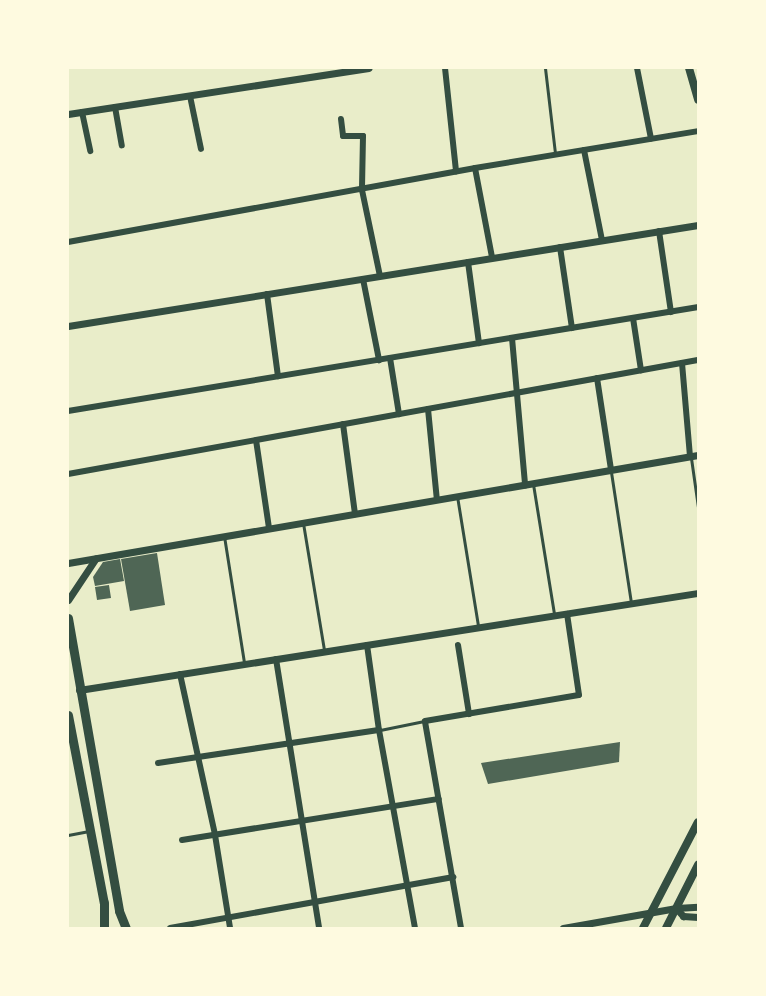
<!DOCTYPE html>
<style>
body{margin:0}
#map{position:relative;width:766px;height:996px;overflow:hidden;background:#e9edc9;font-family:Roboto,sans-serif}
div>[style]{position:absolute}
.building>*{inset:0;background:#4f6655}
.service>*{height:3px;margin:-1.5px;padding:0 1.5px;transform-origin:1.5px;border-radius:1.5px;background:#344e41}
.minor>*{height:6px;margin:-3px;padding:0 3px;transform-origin:3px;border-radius:3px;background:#344e41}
.tertiary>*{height:7px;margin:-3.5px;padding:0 3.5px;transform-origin:3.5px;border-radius:3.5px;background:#344e41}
.secondary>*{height:8px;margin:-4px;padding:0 4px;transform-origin:4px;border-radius:4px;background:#344e41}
.primary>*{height:9px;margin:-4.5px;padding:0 4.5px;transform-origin:4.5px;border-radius:4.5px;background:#344e41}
span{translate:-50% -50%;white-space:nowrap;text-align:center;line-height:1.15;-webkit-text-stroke:6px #fefae0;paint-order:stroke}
.frame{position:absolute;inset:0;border:69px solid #fefae0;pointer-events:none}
</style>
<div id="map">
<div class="building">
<i style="clip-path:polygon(157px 553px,165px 605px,130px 611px,121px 559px)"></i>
<i style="clip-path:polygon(120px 559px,124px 581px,95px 586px,93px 577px,103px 562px)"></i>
<i style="clip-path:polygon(109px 585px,111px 598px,97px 600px,95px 587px)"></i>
<i style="clip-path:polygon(620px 742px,619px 762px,488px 784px,481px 763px)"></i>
</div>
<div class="service">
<i style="left:545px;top:68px;width:86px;rotate:83.3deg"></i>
<i style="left:691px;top:458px;width:49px;rotate:81.9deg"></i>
<i style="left:611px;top:472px;width:132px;rotate:81.3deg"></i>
<i style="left:533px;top:484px;width:132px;rotate:80.8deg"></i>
<i style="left:457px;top:496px;width:132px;rotate:80.8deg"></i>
<i style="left:303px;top:523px;width:129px;rotate:80.6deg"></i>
<i style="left:224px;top:536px;width:128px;rotate:81deg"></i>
<i style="left:380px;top:730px;width:45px;rotate:-11.6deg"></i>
<i style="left:68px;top:835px;width:20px;rotate:-11deg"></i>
</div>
<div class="minor">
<i style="left:445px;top:68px;width:104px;rotate:83.9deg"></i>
<i style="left:637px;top:68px;width:72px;rotate:78.8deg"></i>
<i style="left:190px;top:96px;width:54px;rotate:78.3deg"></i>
<i style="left:115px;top:107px;width:39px;rotate:80deg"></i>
<i style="left:82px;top:112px;width:40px;rotate:78deg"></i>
<i style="left:341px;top:119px;width:17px;rotate:83deg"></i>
<i style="left:343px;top:136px;width:20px"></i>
<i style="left:363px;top:136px;width:54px;rotate:91.1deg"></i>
<i style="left:362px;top:190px;width:88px;rotate:78.2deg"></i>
<i style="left:584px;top:150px;width:92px;rotate:78.7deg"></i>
<i style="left:475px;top:168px;width:91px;rotate:79.2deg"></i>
<i style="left:659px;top:231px;width:82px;rotate:81.6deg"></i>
<i style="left:68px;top:242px;width:414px;rotate:-10.3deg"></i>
<i style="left:475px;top:168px;width:226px;rotate:-9.4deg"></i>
<i style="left:560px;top:247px;width:82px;rotate:81.6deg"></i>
<i style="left:468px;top:262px;width:82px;rotate:82.3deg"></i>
<i style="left:363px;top:279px;width:83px;rotate:78.8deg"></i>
<i style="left:267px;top:294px;width:83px;rotate:82.4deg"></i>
<i style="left:633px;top:318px;width:53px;rotate:81.3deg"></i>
<i style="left:512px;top:338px;width:148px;rotate:84.9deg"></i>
<i style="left:390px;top:358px;width:57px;rotate:80.9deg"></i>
<i style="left:682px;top:363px;width:94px;rotate:85.1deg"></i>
<i style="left:597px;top:378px;width:93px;rotate:81.3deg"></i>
<i style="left:428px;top:409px;width:91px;rotate:84.4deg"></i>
<i style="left:68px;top:411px;width:639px;rotate:-9.37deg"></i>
<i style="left:343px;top:424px;width:91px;rotate:82.4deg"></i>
<i style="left:256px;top:440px;width:89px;rotate:81.6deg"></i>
<i style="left:68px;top:474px;width:640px;rotate:-10.26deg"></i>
<i style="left:367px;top:645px;width:86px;rotate:82deg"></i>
<i style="left:379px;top:730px;width:201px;rotate:79.7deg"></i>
<i style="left:458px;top:645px;width:70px;rotate:80.9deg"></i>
<i style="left:276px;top:659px;width:272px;rotate:80.9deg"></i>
<i style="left:180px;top:674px;width:165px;rotate:77.7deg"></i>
<i style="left:215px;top:835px;width:94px;rotate:80.8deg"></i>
<i style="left:158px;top:763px;width:223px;rotate:-8.5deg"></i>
<i style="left:182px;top:840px;width:260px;rotate:-9.1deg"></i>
<i style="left:170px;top:928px;width:288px;rotate:-10.2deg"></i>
<i style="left:461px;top:928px;width:210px;rotate:-99.9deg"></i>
<i style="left:425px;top:721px;width:156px;rotate:-9.6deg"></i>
<i style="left:579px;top:695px;width:82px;rotate:-98.4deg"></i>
</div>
<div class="tertiary">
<i style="left:68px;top:114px;width:304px;rotate:-8.7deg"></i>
<i style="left:68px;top:326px;width:638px;rotate:-9.11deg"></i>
<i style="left:68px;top:563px;width:639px;rotate:-9.73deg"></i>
<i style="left:68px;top:600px;width:50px;rotate:-56.3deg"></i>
<i style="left:79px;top:690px;width:627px;rotate:-8.91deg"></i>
<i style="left:676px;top:908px;width:11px;rotate:49deg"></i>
<i style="left:683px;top:916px;width:15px;rotate:4deg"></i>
<i style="left:563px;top:928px;width:115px;rotate:-10deg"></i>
<i style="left:676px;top:908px;width:22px;rotate:-3deg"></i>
</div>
<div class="secondary">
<i style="left:689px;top:68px;width:33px;rotate:74deg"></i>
<i style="left:643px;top:928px;width:119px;rotate:-62.6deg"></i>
<i style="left:666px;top:928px;width:71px;rotate:-63.1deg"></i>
</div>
<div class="primary">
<i style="left:68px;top:618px;width:297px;rotate:80.1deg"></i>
<i style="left:119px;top:911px;width:18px;rotate:68deg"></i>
<i style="left:68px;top:715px;width:191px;rotate:79.2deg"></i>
<i style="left:104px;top:903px;width:25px;rotate:90deg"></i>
</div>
<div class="frame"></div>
</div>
